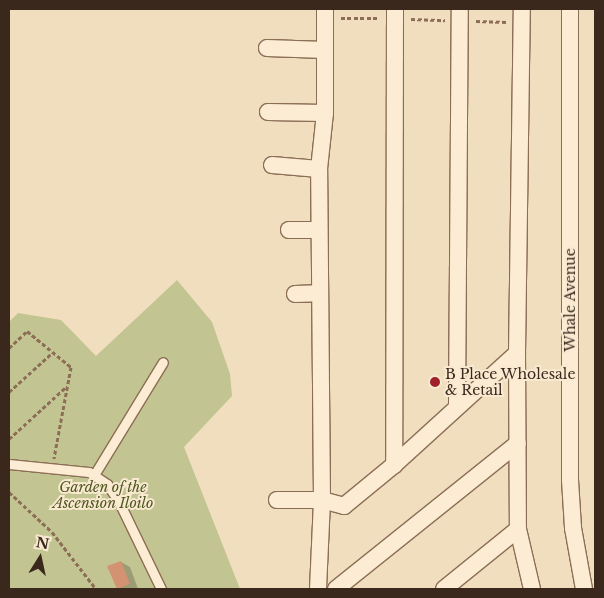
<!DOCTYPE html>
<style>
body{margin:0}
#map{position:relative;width:604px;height:598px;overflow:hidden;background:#f1debf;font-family:"Libre Baskerville",serif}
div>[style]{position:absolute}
.cemetery>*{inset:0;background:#c2c492}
.shadow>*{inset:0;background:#0003}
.building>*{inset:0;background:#d39272}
.path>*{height:3px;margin-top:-1.5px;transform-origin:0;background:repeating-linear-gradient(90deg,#8c6e56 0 4px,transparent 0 6.5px)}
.roads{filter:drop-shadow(1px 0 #8c6e56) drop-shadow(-1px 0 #8c6e56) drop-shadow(0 1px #8c6e56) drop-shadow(0 -1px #8c6e56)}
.service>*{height:9px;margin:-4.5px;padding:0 4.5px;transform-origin:4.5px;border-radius:4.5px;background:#fbecd3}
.minor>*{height:16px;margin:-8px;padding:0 8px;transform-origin:8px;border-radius:8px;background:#fbecd3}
.dots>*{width:14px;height:14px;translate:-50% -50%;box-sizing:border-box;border:2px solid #f8e9d0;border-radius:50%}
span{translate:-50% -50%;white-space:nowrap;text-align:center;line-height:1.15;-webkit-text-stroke:4px #f8e9d0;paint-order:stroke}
.street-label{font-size:14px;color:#3a281c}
.poi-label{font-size:14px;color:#3a281c}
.left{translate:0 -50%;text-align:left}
.park-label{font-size:14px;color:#4f5821;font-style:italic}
.frame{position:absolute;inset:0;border:10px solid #3a281c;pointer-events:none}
.north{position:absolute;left:15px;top:533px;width:50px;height:50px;-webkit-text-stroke:4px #f8e9d0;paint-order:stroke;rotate:10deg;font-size:14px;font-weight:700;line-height:20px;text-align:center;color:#3a281c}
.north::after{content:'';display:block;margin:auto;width:18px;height:22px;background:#3a281c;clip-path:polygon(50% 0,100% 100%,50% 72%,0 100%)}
</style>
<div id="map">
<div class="cemetery">
<i style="clip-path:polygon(177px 280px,212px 322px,230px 374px,232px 396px,184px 447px,240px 589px,9px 589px,9px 322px,18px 313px,61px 320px,96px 356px)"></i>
</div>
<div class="shadow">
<i style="clip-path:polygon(121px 562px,130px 567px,138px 589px,118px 588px)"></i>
</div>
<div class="building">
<i style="clip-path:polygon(121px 561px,130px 584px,117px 589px,107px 566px)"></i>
</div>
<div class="path">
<i style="left:341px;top:18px;width:39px"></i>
<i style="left:411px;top:19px;width:34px;rotate:2deg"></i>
<i style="left:476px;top:21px;width:31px;rotate:2deg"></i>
<i style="left:9px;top:348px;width:25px;rotate:-43deg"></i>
<i style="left:27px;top:331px;width:57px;rotate:39.3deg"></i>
<i style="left:71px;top:367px;width:93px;rotate:100.6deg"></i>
<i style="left:9px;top:392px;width:59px;rotate:-42.3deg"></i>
<i style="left:9px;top:439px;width:77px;rotate:-42.4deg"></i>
<i style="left:9px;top:492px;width:59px;rotate:42.9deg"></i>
<i style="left:52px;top:532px;width:72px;rotate:52.3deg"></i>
</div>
<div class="roads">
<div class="service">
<i style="left:9px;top:464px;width:80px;rotate:5.7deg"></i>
<i style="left:89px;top:472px;width:22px;rotate:34deg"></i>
<i style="left:107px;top:484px;width:22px;rotate:56deg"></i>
<i style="left:119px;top:502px;width:97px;rotate:64.2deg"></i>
<i style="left:94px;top:475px;width:132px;rotate:-58.6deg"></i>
</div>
<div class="minor">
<i style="left:395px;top:9px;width:456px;rotate:90.1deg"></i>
<i style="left:394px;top:465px;width:166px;rotate:-42.3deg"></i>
<i style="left:517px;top:353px;width:344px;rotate:-89.2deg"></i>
<i style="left:570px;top:9px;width:471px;rotate:90deg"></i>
<i style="left:570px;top:480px;width:48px;rotate:86.4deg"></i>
<i style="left:573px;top:528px;width:62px;rotate:79.8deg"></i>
<i style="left:267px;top:48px;width:58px;rotate:2deg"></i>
<i style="left:268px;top:112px;width:57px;rotate:1deg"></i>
<i style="left:272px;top:165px;width:47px;rotate:4.9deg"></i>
<i style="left:289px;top:230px;width:30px"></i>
<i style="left:295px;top:294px;width:23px;rotate:-2deg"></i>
<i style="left:517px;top:353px;width:176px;rotate:89.7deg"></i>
<i style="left:518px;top:529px;width:62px;rotate:76.9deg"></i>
<i style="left:457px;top:406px;width:397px;rotate:-89.6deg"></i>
<i style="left:277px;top:500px;width:45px"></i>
<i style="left:322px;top:500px;width:23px;rotate:15deg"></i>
<i style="left:344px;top:506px;width:65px;rotate:-39.4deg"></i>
<i style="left:318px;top:589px;width:89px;rotate:-87.4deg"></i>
<i style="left:322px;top:500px;width:331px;rotate:-90.5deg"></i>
<i style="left:319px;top:169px;width:56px;rotate:-83.9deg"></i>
<i style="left:325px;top:113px;width:104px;rotate:-90deg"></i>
<i style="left:336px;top:589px;width:233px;rotate:-38.7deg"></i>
<i style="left:444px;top:589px;width:95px;rotate:-39deg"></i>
</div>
</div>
<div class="dots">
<i style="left:435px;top:382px;background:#a0212c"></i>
</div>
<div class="street-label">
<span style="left:570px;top:300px;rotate:-90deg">Whale Avenue</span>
</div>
<div class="poi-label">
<span class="left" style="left:445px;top:382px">B Place Wholesale<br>&amp; Retail</span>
</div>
<div class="park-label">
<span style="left:103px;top:495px">Garden of the<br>Ascension Iloilo</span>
</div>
<div class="frame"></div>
<div class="north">N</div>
</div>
